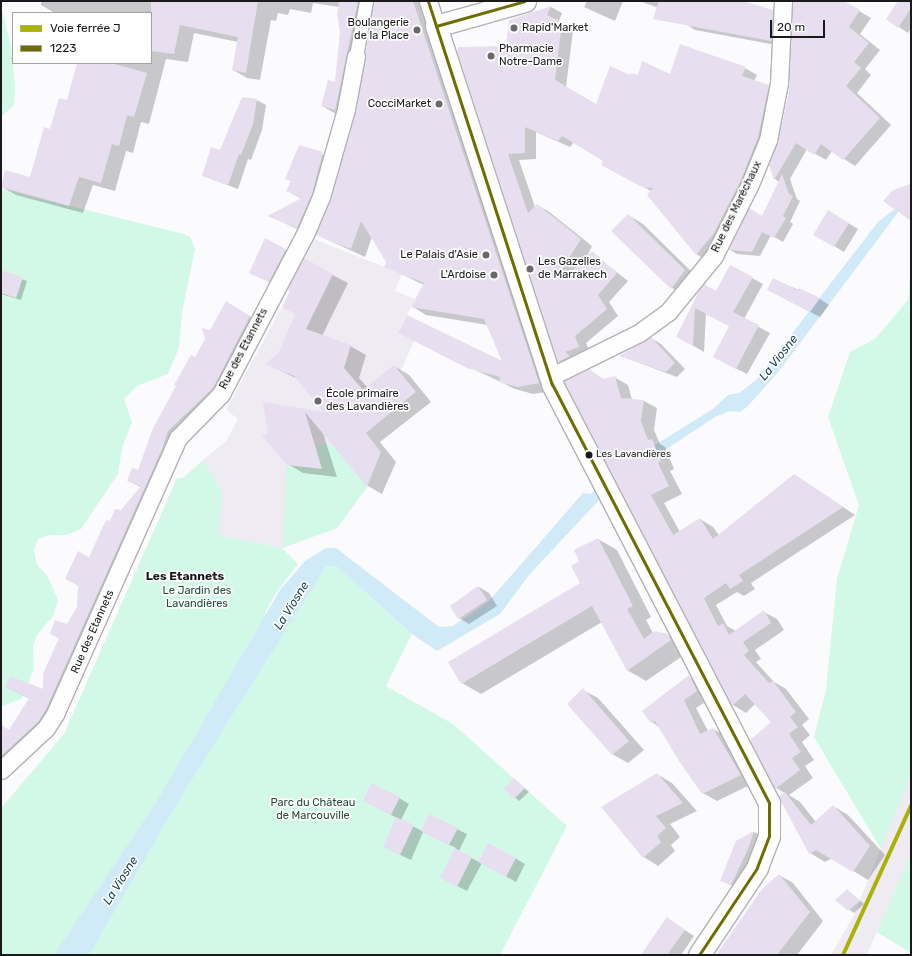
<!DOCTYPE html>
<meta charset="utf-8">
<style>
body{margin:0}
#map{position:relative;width:912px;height:956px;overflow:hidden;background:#fbfafd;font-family:Rubik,sans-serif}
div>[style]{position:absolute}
.built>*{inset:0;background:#efebf3}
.green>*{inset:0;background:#d2f9e8}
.water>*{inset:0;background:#d0eaf7}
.shadow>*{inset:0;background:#0003}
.building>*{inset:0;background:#e7dfef}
.roads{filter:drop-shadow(1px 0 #b2b1b4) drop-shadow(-1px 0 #b2b1b4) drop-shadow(0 1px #b2b1b4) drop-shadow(0 -1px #b2b1b4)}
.pedestrian>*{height:13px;margin:-6.5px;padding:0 6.5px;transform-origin:6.5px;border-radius:6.5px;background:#fefeff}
.minor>*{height:17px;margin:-8.5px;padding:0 8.5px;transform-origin:8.5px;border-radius:8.5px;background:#fefeff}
.tertiary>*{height:21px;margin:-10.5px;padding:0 10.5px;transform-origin:10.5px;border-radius:10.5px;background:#fefeff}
.bus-1>*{height:3px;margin:-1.5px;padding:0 1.5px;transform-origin:1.5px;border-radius:1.5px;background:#6e6e00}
.rail-1>*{height:4px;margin:-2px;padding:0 2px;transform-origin:2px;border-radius:2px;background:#acb104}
.dots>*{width:11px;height:11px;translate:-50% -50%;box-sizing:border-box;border:2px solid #fff;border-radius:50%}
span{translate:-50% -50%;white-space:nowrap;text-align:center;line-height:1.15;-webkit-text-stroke:3.5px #fff;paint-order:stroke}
.bus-label{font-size:10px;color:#1a191b}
.left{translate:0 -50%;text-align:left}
.poi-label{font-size:11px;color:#1a191b}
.right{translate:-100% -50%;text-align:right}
.street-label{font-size:11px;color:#1a191b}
.park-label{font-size:11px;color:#234d3b}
.water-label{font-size:12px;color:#164556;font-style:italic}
.neighbourhood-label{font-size:12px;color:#1a191b;font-weight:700}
.frame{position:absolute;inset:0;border:2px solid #1a191b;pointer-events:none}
.legend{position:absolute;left:12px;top:12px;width:140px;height:52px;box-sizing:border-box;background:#fff;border:1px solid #a3a3a4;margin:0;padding:5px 7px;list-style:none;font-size:12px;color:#1a191b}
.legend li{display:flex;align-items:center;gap:8px;height:20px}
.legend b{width:20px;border:1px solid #a3a3a4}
.scale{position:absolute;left:770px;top:20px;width:55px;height:18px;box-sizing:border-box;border:2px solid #1a191b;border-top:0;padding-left:5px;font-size:12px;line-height:14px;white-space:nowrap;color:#1a191b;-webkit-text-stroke:3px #fff;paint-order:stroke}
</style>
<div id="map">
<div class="built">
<i style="clip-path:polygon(314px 239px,402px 274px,395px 291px,415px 299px,398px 332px,414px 341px,400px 373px,416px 393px,366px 433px,381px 452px,367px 487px,337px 528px,282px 548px,217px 535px,222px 498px,220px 489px,203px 460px,226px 441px,238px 419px,226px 410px,282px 307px)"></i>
<i style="clip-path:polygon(911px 773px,911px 853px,867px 955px,831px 955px,854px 915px)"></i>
</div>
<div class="green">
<i style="clip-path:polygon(1px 6px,11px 47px,15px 87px,14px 105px,1px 117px)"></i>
<i style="clip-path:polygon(1px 189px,184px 234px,190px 237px,195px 249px,182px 313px,179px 348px,168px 374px,137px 386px,124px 399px,132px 422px,122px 448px,118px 474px,81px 529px,67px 535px,50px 535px,38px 539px,34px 550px,37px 565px,47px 575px,58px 600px,53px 616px,37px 635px,33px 646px,34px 669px,22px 698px,1px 707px)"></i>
<i style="clip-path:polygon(911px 264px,911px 773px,881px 849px,814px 737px,826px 690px,837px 579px,859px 505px,828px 417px,850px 352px,876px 338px,908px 300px)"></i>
<i style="clip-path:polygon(331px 444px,367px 487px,337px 528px,282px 548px,298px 564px,276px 593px,264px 615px,286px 628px,326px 566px,336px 566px,412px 634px,386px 686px,453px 724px,567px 826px,500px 955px,1px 955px,1px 808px,64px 734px,177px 478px,183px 478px,203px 460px,220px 489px,222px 498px,218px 535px,282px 548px,287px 465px,322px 469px,315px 446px)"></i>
<i style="clip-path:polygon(911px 853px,911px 953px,877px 932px)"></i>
</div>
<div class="water">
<i style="clip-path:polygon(906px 195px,899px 211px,779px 371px,747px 407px,740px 412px,730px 411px,715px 417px,615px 483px,529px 575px,500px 614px,437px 651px,412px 634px,336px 566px,326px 566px,179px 800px,89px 955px,54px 955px,157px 801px,280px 590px,305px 561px,326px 548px,336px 548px,439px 627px,453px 626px,489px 601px,583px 493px,591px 494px,610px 473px,713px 409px,728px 395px,739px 393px,756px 380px,878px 222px,895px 209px)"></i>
</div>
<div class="shadow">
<i style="clip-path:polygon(41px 1px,421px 1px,552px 391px,533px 394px,515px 389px,413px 340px,503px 363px,488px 325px,426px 315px,413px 307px,424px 285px,385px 266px,387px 262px,372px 237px,365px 257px,317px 235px,332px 200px,357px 111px,375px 5px,349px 117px,336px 114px,322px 106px,336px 83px,341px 32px,339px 7px,313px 3px,311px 13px,290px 9px,288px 15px,278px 13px,276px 21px,271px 20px,260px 80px,247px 78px,233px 70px,238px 42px,194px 33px,188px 62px,166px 59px,149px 124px,141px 122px,133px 153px,126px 151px,115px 191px,93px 185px,83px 213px,16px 195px,2px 187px,30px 178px,51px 130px,67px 101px,78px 63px,151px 63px,151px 13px,55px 13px,41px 5px)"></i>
<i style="clip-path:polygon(587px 1px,623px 1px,615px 21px,584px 7px)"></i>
<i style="clip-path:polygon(639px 1px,661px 1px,659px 8px)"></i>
<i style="clip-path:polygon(693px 1px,740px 1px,772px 11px,782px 17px,781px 46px,695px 30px,686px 24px)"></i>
<i style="clip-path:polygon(794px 1px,842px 1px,871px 18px,860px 34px,880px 50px,865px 69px,871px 75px,857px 93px,891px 125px,855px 166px,832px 151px,826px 160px,807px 149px,790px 179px,797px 199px,800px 201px,790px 222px,793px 224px,783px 242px,771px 235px,760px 256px,737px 254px,730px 250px,762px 217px,779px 182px,775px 179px,770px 165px,779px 142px,790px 91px)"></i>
<i style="clip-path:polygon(900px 1px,911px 1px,911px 28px,908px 33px,887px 19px)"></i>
<i style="clip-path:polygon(551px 7px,562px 13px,559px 21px,573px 30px,566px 87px,597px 105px,631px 77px,745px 68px,757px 75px,754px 81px,780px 92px,770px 144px,708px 261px,696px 254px,651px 191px,614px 171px,605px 161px,574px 142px,570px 147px,536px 132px,536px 159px,519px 160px,535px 207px,537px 205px,548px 211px,592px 246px,585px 260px,592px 253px,628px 281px,609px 302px,618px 316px,586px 343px,590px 353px,570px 368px,558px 361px,458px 51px,507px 47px,510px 21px)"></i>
<i style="clip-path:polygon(257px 100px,266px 105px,262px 130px,251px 160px,248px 159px,238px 189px,203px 176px)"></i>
<i style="clip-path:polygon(300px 146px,332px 158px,306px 233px,269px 216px,302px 199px,287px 191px,292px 182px,287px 179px)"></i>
<i style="clip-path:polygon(628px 215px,643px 224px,700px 280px,687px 297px,672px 288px,613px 231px)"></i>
<i style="clip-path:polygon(838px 217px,858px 229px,844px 252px,814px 234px)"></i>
<i style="clip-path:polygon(285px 250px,292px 254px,276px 285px,257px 276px)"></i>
<i style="clip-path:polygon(304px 260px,348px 283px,322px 336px,350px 346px,366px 355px,359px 378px,368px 388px,394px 366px,409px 375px,431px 402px,380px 442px,396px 462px,382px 494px,368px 486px,323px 433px,337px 477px,303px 473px,288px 464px,269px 435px,264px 403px,326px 413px,298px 379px,267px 364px,280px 353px,296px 314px)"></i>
<i style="clip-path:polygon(1px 271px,27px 281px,21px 300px,1px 294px)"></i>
<i style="clip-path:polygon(752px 278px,763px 284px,744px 319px,770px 333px,747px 374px,725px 363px,730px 326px,706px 314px,704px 352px,677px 336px,701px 289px,716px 292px)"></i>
<i style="clip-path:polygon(773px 279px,820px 299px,829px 305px,820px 317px,768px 290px)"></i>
<i style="clip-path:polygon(236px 308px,260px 323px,223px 394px,177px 436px,56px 715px,1px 771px,1px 730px,10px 731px,30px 699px,6px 687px,44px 691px,60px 639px,51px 634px,68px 626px,78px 607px,79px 586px,67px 579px,90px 558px,111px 523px,141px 487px,128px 481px,138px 471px,211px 331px)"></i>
<i style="clip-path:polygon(651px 338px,661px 344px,685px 369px,677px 377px,621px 356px)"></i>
<i style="clip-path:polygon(589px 370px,605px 380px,614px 377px,628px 385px,632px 400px,644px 401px,657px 408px,654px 430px,660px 444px,665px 447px,674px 469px,670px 471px,682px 494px,664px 503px,680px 532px,700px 519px,713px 527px,719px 535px,807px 483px,855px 515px,751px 583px,755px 589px,744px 596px,737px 592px,716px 605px,727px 626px,736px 631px,764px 612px,777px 619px,784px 630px,755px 650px,761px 659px,756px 662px,774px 682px,786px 689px,809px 719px,802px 725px,810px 735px,802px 742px,814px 760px,805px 766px,813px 778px,789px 795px,800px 802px,816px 822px,833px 806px,848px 815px,885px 855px,868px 880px,832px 858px,825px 862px,810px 853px,782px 801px,785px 793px,776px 788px,772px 722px,755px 704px,746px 713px,733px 705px,565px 382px)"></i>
<i style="clip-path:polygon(598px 539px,617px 550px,651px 617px,646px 620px,653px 633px,668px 635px,687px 646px,690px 651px,646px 681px,627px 670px,602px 622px,481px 694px,462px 683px,582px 583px,581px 561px)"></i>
<i style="clip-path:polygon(479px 587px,489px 593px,497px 606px,469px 624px,459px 618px)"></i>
<i style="clip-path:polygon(689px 677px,703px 684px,710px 699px,696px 708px,708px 731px,713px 729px,726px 736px,754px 783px,717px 801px,703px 793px,659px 727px,652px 722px)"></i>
<i style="clip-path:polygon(583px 690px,598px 698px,644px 750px,628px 763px,612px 754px)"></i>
<i style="clip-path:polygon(657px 774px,672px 783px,697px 811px,670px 824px,680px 837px,671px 845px,675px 851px,658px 866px,644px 857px)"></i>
<i style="clip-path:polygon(514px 779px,529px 792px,519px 801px,505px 789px)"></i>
<i style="clip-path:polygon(399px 798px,409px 804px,401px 820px,422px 831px,457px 829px,467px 834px,459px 851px,479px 862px,515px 858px,525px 864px,516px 882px,482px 863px,467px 891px,451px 883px,441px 877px,456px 848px,423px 832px,411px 860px,394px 852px,397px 818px,374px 806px)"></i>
<i style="clip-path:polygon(754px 832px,764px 837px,741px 890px,721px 880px,737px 841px)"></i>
<i style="clip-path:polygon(779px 875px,793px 883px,823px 921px,797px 955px,718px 955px)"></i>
<i style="clip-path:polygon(847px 890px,864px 904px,854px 913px,836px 900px)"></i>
<i style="clip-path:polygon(677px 925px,694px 936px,681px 955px,651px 955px)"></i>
</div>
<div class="building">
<i style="clip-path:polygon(151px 1px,258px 1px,246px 73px,232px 70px,238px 37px,180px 25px,174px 54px,151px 51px)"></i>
<i style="clip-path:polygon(339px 1px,358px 1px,335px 110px,321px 106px,328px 80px,335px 82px,340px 32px,337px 14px)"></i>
<i style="clip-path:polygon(374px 1px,413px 1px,539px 383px,518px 387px,499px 382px,500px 377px,467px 368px,398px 333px,407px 315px,502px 361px,484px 319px,411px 307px,424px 283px,384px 267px,386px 262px,361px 221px,351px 249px,315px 235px,331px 200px,356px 112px)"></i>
<i style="clip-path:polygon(659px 1px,743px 1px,773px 10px,771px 41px,653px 19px)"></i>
<i style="clip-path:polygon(793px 1px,844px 1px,860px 10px,849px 27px,869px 43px,854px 62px,861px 68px,846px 86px,880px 118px,843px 160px,821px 144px,814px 155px,796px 143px,774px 180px,769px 165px,778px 142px,789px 91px)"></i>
<i style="clip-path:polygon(898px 1px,911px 1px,911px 8px,898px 28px,886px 19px)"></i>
<i style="clip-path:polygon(551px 6px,547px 15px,562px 22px,555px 80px,596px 104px,610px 66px,630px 75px,631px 73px,638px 75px,642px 61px,670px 74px,680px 44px,746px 67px,742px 76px,769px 85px,758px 137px,741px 180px,714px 233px,696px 255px,647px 195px,653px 188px,642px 187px,601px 165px,603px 161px,562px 136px,558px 141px,525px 127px,525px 153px,508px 154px,528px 213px,537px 204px,581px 239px,561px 271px,567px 276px,592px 251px,617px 273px,598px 295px,607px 309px,575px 336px,579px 347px,565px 352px,570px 356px,558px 362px,457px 51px,458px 47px,506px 46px,509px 20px)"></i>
<i style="clip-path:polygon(77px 63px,111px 63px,147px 73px,134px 117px,127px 115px,119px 146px,112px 144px,101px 183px,79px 177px,69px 206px,1px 187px,5px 170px,30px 177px,44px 127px,50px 129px,59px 98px,67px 100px)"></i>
<i style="clip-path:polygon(242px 97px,257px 99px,253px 124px,241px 155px,239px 154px,228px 185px,202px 176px,211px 147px,220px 150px)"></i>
<i style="clip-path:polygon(299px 145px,323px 152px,312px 194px,297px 228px,267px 216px,302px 198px,286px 191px,291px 181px,285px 179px)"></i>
<i style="clip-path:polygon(782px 174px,789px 194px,793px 196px,783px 216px,786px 218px,774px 238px,762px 232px,752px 252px,728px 250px,749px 208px,762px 216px)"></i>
<i style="clip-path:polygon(911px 184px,911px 221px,883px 201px,893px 190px)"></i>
<i style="clip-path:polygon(828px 210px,849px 223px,834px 247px,813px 235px)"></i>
<i style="clip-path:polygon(628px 214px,685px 270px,671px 289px,611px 231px)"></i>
<i style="clip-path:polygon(265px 238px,286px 249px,269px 282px,249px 273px)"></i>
<i style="clip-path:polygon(304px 258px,333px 274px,306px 329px,351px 345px,344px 368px,363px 390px,394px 365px,416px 392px,366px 433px,381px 452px,367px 487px,305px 412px,322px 469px,287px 465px,262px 436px,268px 434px,263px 402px,323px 412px,294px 376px,265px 364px,279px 352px,295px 314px,282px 307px,290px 291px,287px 290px)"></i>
<i style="clip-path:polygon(730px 265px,753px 277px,733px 312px,759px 325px,736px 369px,713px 357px,729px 326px,695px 308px,693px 346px,676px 337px,700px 289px,704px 284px,716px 291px)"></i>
<i style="clip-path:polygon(1px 270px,23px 277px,16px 298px,1px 293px)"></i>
<i style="clip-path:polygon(773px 278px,797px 290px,799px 288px,820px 298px,810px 312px,767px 290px)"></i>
<i style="clip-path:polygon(226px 301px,250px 316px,213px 388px,168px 431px,162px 449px,46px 709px,38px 722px,1px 756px,1px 724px,9px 730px,29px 698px,5px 687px,10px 676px,43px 689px,43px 674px,59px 638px,50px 634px,55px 620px,67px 624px,77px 607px,78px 585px,65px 579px,78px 551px,89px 557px,106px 520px,110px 521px,115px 509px,121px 510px,141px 486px,127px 481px,132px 468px,138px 470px,153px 428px,176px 386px,174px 385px,191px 355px,195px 357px,205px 339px,202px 328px,210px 330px)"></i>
<i style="clip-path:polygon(651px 337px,675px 363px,666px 372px,619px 356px)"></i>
<i style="clip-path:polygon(589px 369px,603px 379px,615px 376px,621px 398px,644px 400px,641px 421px,648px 440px,652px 439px,661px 461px,658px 463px,669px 486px,651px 495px,673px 535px,700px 518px,713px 539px,794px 474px,843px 507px,739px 575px,743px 581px,730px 589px,726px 583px,704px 598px,718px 626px,723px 623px,729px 635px,764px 610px,771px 623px,743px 642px,749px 651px,744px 655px,769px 683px,773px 681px,796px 712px,790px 717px,798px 727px,789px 734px,801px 752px,792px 758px,800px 770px,775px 789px,750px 740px,771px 722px,745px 694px,732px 706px,564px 381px)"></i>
<i style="clip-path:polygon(598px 538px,633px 606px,627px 609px,644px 639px,654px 631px,668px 634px,671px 640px,627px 671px,592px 606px,461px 684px,448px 662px,580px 583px,571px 566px,579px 561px,574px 550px)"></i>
<i style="clip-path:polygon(478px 586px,487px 600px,458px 619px,450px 606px)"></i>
<i style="clip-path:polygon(689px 675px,697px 691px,684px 700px,700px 734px,713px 728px,741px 775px,702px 794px,677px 758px,655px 721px,651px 723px,642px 711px)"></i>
<i style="clip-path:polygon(583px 688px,629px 741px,612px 755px,567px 704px)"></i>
<i style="clip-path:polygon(657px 773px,683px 803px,656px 816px,666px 828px,657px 836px,661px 842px,643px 858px,601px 807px)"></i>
<i style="clip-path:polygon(514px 778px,525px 788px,514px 799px,504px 789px)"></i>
<i style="clip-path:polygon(371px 783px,400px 797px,391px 815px,363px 801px)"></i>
<i style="clip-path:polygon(785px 792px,811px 825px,833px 805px,870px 846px,853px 872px,816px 850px,809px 854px,781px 801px,779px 796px)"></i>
<i style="clip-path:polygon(429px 814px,458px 828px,449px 845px,421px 831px)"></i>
<i style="clip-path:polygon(396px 817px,414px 825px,400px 855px,383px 847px)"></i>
<i style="clip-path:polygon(754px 831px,748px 849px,731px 885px,720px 881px,736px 841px)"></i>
<i style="clip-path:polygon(488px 843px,516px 858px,506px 877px,478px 862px)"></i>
<i style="clip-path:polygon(455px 848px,472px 857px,457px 887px,440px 878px)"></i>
<i style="clip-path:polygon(779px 874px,810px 912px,777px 955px,716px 955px,762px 889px)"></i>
<i style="clip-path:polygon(847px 889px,860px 901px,848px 911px,835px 900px)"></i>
<i style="clip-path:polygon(667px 917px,685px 930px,667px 955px,641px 955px)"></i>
</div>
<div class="roads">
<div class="pedestrian">
<i style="left:356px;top:56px;width:56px;rotate:-79.7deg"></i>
</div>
<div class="minor">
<i style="left:428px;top:1px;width:26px;rotate:72deg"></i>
<i style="left:550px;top:377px;width:99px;rotate:-26.3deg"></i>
<i style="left:639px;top:333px;width:36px;rotate:-36deg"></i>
<i style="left:668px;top:312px;width:72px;rotate:-50.6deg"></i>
<i style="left:714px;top:256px;width:80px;rotate:-63.4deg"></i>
<i style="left:750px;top:184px;width:48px;rotate:-67.8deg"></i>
<i style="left:768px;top:140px;width:58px;rotate:-79.1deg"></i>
<i style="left:779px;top:83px;width:82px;rotate:-87.2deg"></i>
<i style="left:1px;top:770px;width:62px;rotate:-43deg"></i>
<i style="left:46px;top:728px;width:17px;rotate:-57deg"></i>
<i style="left:55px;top:714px;width:302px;rotate:-66deg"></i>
<i style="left:178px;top:438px;width:62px;rotate:-45.7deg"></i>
<i style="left:221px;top:394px;width:183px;rotate:-62.3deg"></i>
<i style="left:306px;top:232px;width:38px;rotate:-67deg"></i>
<i style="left:321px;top:197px;width:91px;rotate:-74.1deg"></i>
<i style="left:346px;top:109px;width:54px;rotate:-79.3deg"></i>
</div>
<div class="tertiary">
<i style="left:525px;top:1px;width:92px;rotate:164.3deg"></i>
<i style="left:436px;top:26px;width:376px;rotate:72deg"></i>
<i style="left:552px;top:384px;width:472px;rotate:62.6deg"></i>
<i style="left:769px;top:803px;width:33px;rotate:90deg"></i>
<i style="left:769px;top:836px;width:34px;rotate:111deg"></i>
<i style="left:757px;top:868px;width:105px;rotate:123.7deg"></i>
</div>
</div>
<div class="bus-1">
<i style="left:428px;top:1px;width:403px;rotate:72.1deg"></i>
<i style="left:552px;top:384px;width:472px;rotate:62.6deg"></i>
<i style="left:769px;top:803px;width:33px;rotate:90deg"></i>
<i style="left:769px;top:836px;width:34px;rotate:111deg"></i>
<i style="left:757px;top:868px;width:105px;rotate:123.7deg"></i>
<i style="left:436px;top:26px;width:92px;rotate:-15.7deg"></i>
</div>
<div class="rail-1">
<i style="left:843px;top:955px;width:164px;rotate:-65.5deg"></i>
</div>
<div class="dots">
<i style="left:514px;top:28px;background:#69686a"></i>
<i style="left:417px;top:30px;background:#69686a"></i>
<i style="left:491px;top:56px;background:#69686a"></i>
<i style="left:439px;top:104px;background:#69686a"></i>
<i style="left:486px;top:255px;background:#69686a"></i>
<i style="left:530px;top:269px;background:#69686a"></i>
<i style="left:494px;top:275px;background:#69686a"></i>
<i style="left:318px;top:401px;background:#69686a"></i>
<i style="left:589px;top:455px;background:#1a191b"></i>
</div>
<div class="bus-label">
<span class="left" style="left:596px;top:455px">Les Lavandières</span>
</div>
<div class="poi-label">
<span class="right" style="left:409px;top:30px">Boulangerie<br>de la Place</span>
<span class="left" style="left:522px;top:28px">Rapid'Market</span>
<span class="left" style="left:499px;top:56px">Pharmacie<br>Notre-Dame</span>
<span class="right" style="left:431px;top:104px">CocciMarket</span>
<span class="right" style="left:478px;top:255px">Le Palais d'Asie</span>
<span class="left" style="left:538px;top:269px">Les Gazelles<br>de Marrakech</span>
<span class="right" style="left:486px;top:275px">L'Ardoise</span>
<span class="left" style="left:326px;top:401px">École primaire<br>des Lavandières</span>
</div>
<div class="street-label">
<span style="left:737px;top:207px;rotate:-64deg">Rue des Maréchaux</span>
<span style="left:244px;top:349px;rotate:-62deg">Rue des Etannets</span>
<span style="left:93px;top:632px;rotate:-66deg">Rue des Etannets</span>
</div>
<div class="park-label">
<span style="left:197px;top:598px">Le Jardin des<br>Lavandières</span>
<span style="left:313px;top:810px">Parc du Château<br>de Marcouville</span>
</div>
<div class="water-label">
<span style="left:779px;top:358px;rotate:-52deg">La Viosne</span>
<span style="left:292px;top:606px;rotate:-58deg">La Viosne</span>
<span style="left:121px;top:881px;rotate:-58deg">La Viosne</span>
</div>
<div class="neighbourhood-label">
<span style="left:185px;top:577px">Les Etannets</span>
</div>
<div class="frame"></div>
<ul class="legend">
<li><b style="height:5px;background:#acb104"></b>Voie ferrée J</li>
<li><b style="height:5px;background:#6e6e00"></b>1223</li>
</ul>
<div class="scale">20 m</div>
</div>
